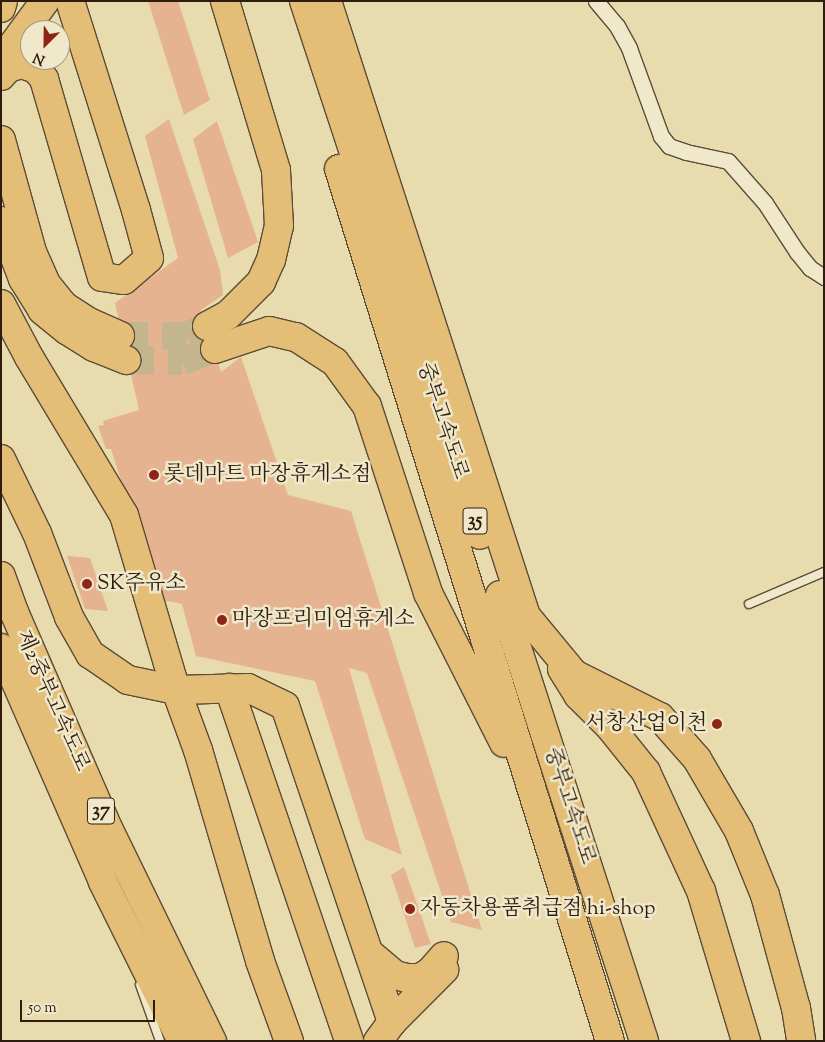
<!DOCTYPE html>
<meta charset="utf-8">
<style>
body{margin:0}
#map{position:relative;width:825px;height:1042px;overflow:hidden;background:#e8dbae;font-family:"Sorts Mill Goudy","Noto Serif KR",serif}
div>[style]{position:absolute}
.building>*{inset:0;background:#e6b391}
.motorway-tunnel>*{height:28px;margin-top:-14px;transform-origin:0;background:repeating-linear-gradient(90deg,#c3b58e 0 28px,transparent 0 42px)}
.roads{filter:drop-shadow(1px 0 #5c4c37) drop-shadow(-1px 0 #5c4c37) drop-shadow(0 1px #5c4c37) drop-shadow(0 -1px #5c4c37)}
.service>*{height:8px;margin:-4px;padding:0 4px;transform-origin:4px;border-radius:4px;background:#f0e8ca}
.minor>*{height:15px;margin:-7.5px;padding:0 7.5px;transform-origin:7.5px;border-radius:7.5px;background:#f0e8ca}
.motorway>*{height:28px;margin:-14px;padding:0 14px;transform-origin:14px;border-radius:14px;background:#e4be77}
.dots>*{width:14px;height:14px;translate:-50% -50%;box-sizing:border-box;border:2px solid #f0e8ca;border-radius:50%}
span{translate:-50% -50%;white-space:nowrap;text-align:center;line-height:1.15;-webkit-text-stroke:5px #f0e8ca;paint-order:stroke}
.shield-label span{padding:1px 4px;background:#f0e8ca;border:1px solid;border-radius:4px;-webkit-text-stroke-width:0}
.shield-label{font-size:20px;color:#2e1c0f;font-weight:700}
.street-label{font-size:21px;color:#2e1c0f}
.poi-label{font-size:21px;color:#2e1c0f}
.left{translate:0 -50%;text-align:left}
.right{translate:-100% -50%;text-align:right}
.frame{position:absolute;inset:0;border:2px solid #2e1c0f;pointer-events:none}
.north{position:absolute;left:20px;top:20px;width:50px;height:50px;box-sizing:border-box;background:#f0e8ca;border:1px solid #a2967f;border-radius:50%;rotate:203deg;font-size:14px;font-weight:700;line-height:20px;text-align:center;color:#2e1c0f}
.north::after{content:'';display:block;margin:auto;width:18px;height:22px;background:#8f2418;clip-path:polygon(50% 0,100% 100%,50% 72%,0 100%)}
.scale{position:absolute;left:20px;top:1000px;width:135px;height:22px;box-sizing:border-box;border:2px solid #2e1c0f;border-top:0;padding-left:6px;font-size:15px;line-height:18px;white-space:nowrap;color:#2e1c0f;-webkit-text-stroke:4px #f0e8ca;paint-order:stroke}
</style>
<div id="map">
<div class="building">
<i style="clip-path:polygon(148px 1px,178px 1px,210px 100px,184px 115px)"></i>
<i style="clip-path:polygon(169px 119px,220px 270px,223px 295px,201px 310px,221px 372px,241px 357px,288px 495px,351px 511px,482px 930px,451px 922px,367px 673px,349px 668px,402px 855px,365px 839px,315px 681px,196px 656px,182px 604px,158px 599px,111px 449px,106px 449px,98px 426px,104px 425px,103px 421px,139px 410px,115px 303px,178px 258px,145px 136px)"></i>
<i style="clip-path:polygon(217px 121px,258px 242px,228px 258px,193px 139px)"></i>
<i style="clip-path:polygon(67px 556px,90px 558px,108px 611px,85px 609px)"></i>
<i style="clip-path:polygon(404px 867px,431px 944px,415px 948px,391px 875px)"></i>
</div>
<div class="motorway-tunnel">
<i style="left:120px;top:336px;width:67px"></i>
<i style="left:187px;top:336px;width:22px;rotate:-27deg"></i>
<i style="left:126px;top:360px;width:56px;rotate:1deg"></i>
<i style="left:182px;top:361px;width:35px;rotate:-20deg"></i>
</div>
<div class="roads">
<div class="service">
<i style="left:749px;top:604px;width:82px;rotate:-23.1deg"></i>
<i style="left:140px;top:985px;width:59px;rotate:70.3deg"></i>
</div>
<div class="minor">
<i style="left:596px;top:1px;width:33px;rotate:50deg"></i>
<i style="left:617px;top:26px;width:25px;rotate:61deg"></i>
<i style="left:629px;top:48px;width:94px;rotate:70deg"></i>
<i style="left:661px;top:136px;width:13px;rotate:51deg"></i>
<i style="left:669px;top:146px;width:18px;rotate:19deg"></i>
<i style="left:686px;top:152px;width:43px;rotate:12.1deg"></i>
<i style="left:728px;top:161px;width:56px;rotate:48.6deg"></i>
<i style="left:765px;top:203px;width:59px;rotate:56.9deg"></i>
<i style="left:797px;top:252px;width:21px;rotate:51deg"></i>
<i style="left:810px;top:268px;width:17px;rotate:33deg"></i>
</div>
<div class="motorway">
<i style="left:304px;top:1px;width:562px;rotate:71.76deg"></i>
<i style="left:327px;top:1px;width:646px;rotate:72.07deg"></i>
<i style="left:526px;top:616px;width:75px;rotate:50.4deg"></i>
<i style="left:574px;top:674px;width:96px;rotate:26.6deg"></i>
<i style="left:660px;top:717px;width:56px;rotate:48.6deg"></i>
<i style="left:697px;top:759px;width:83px;rotate:59.7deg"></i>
<i style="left:739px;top:831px;width:69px;rotate:67.9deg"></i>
<i style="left:765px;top:895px;width:117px;rotate:74.7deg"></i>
<i style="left:796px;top:1008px;width:33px;rotate:81deg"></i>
<i style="left:1px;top:8px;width:7px;rotate:-74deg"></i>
<i style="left:1px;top:61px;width:74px;rotate:-53.7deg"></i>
<i style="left:1px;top:76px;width:11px;rotate:-49deg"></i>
<i style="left:8px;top:68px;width:15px;rotate:-16deg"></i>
<i style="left:22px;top:64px;width:15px;rotate:20deg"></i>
<i style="left:36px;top:69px;width:13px;rotate:51deg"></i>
<i style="left:44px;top:79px;width:206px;rotate:73.7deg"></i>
<i style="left:102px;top:277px;width:22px;rotate:8deg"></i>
<i style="left:124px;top:280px;width:33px;rotate:-41deg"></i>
<i style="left:149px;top:258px;width:50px;rotate:-105.2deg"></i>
<i style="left:136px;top:210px;width:219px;rotate:-107.5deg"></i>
<i style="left:1px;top:140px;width:116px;rotate:74.5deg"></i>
<i style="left:32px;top:252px;width:36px;rotate:66deg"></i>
<i style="left:47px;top:285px;width:27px;rotate:51deg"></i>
<i style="left:64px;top:306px;width:30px;rotate:33deg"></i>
<i style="left:89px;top:322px;width:34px;rotate:24deg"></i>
<i style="left:339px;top:169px;width:913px;rotate:72.74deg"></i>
<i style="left:1px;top:221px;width:62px;rotate:69.2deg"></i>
<i style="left:23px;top:279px;width:36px;rotate:58deg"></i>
<i style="left:42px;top:310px;width:33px;rotate:39deg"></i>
<i style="left:68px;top:331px;width:31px;rotate:32deg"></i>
<i style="left:94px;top:347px;width:35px;rotate:22deg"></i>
<i style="left:1px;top:304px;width:60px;rotate:62.2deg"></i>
<i style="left:29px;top:357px;width:184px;rotate:59deg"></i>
<i style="left:124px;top:515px;width:183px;rotate:73.5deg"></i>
<i style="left:176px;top:690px;width:64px;rotate:69.9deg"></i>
<i style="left:198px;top:750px;width:220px;rotate:73.6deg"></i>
<i style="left:260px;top:961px;width:85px;rotate:70.1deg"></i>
<i style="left:207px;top:326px;width:24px;rotate:-28deg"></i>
<i style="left:228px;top:315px;width:47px;rotate:-45deg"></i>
<i style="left:261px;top:282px;width:24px;rotate:-66deg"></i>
<i style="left:271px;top:260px;width:35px;rotate:-77deg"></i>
<i style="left:279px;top:226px;width:56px;rotate:-93.1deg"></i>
<i style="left:276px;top:170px;width:177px;rotate:-106.8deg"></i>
<i style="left:215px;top:349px;width:57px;rotate:-18.4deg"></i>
<i style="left:269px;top:331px;width:28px;rotate:13deg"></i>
<i style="left:296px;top:337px;width:46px;rotate:32.7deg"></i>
<i style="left:335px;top:362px;width:54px;rotate:54deg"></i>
<i style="left:367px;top:406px;width:197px;rotate:71.9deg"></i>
<i style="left:428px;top:593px;width:168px;rotate:63.1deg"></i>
<i style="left:1px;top:459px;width:82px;rotate:64.1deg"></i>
<i style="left:37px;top:533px;width:90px;rotate:69.1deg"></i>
<i style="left:69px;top:617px;width:43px;rotate:60.4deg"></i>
<i style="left:90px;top:654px;width:46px;rotate:34.4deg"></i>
<i style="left:128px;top:680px;width:49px;rotate:11.8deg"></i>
<i style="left:176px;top:690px;width:72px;rotate:-1.6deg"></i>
<i style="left:248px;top:688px;width:41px;rotate:25.9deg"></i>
<i style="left:285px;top:706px;width:334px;rotate:71.3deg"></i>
<i style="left:392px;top:1022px;width:24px;rotate:126deg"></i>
<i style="left:1px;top:576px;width:38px;rotate:70deg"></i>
<i style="left:14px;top:612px;width:238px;rotate:66.5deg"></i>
<i style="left:109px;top:830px;width:235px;rotate:64deg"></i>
<i style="left:500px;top:595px;width:469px;rotate:72.1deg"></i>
<i style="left:1px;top:648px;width:255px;rotate:66.4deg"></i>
<i style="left:103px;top:882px;width:178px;rotate:63.6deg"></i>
<i style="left:562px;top:669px;width:31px;rotate:58deg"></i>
<i style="left:578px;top:695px;width:45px;rotate:45deg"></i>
<i style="left:610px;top:727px;width:58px;rotate:51.3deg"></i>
<i style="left:646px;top:772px;width:131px;rotate:65.2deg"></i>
<i style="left:701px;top:891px;width:157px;rotate:73.3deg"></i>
<i style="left:229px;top:688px;width:373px;rotate:71.2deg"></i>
<i style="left:369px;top:953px;width:34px;rotate:40deg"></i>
<i style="left:395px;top:975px;width:12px;rotate:14deg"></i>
<i style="left:407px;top:978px;width:13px"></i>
<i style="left:420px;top:978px;width:12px;rotate:-31deg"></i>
<i style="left:430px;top:972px;width:21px;rotate:-49deg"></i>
<i style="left:392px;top:1022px;width:74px;rotate:-45deg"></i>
</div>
</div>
<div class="dots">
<i style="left:154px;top:475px;background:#8f2418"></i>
<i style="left:87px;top:584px;background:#8f2418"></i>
<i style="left:222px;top:620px;background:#8f2418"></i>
<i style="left:717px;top:724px;background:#8f2418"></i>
<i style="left:410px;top:909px;background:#8f2418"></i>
</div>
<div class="shield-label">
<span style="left:475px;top:521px">35</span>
<span style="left:101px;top:811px">37</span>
</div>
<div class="street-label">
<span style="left:442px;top:421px;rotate:72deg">중부고속도로</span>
<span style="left:52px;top:701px;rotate:66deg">제2중부고속도로</span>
<span style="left:569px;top:806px;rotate:72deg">중부고속도로</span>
</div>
<div class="poi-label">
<span class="left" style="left:164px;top:475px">롯데마트 마장휴게소점</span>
<span class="left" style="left:97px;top:584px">SK주유소</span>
<span class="left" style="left:232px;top:620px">마장프리미엄휴게소</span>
<span class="right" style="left:707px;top:724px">서창산업이천</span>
<span class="left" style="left:420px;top:909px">자동차용품취급점 hi-shop</span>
</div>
<div class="frame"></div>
<div class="north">N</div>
<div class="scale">50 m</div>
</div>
